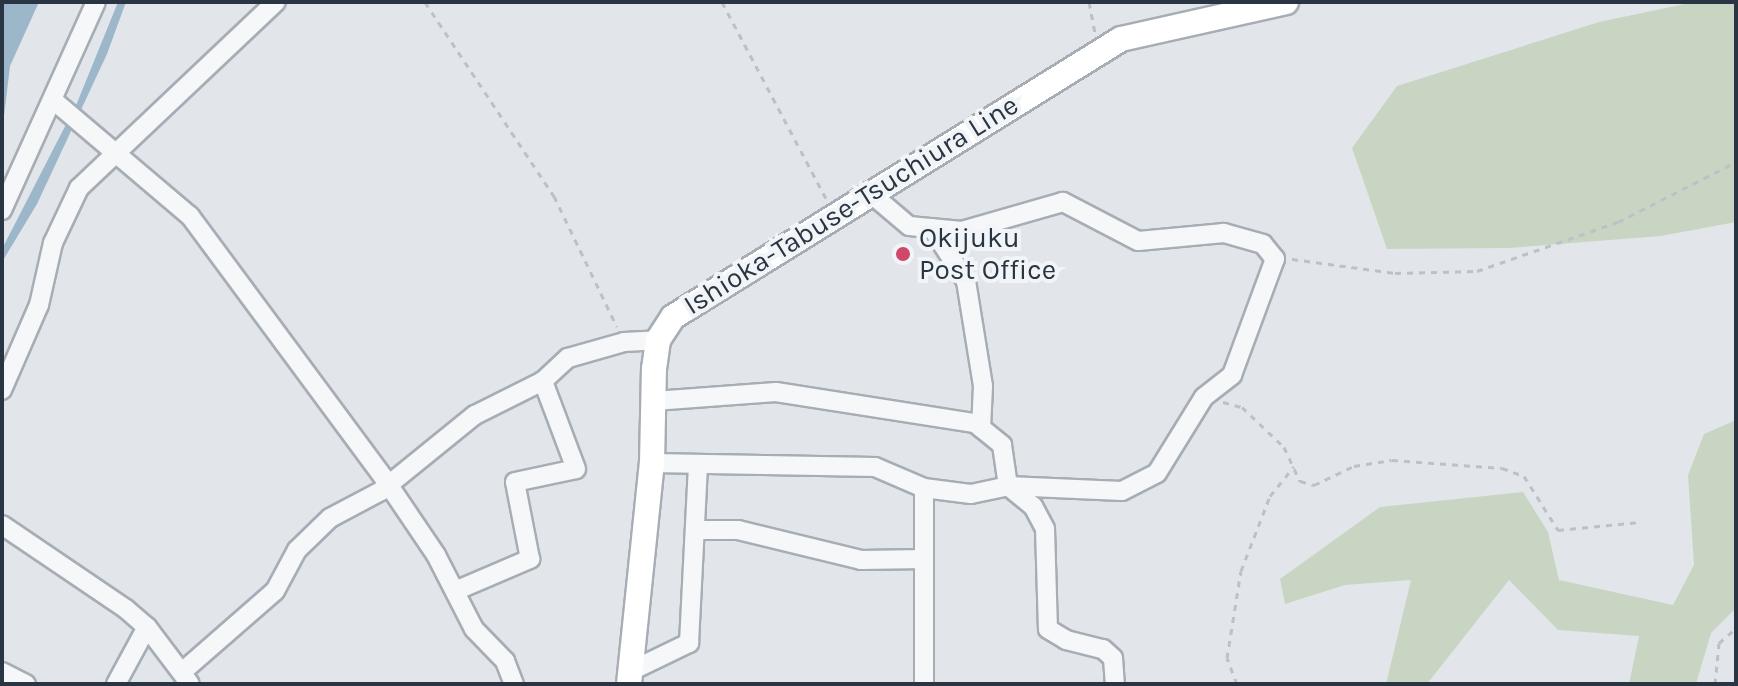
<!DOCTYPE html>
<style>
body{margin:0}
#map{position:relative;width:1738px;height:686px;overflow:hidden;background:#e2e6eb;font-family:Karla,sans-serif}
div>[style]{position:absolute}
.green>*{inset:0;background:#c9d5c3}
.water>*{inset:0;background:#9db7ca}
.path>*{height:3px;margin-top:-1.5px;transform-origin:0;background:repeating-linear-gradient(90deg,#bcc1c6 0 6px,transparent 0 12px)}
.roads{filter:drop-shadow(2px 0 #a7adb5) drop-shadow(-2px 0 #a7adb5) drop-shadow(0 2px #a7adb5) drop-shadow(0 -2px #a7adb5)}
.street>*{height:18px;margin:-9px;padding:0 9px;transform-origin:9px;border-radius:9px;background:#f5f7f9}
.secondary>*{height:24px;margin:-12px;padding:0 12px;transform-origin:12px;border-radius:12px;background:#fff}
.dots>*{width:22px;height:22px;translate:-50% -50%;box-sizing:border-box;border:4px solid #f2f5f8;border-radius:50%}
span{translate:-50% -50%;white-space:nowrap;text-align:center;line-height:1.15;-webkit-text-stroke:8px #f2f5f8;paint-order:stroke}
.street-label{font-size:28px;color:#2a3543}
.poi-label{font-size:28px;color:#2a3543}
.left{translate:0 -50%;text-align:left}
.frame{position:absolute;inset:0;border:4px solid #2a3543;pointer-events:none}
</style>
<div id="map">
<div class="green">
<i style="clip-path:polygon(1694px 2px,1736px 2px,1736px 222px,1661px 236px,1509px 248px,1387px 249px,1352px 148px,1397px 86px,1599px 22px)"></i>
<i style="clip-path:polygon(1736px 420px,1736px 608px,1711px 633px,1696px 684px,1629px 684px,1639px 636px,1558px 630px,1509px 580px,1427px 684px,1386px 684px,1411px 580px,1345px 585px,1285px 604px,1280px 579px,1380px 507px,1523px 492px,1548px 532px,1559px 580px,1673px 605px,1694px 565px,1688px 475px,1704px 434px)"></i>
</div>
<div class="water">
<i style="clip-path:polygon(2px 2px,39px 2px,10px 66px,2px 133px)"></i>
<i style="clip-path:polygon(118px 2px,126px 2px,107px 54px,37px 204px,2px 262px,2px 249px,77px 103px)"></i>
</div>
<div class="path">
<i style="left:425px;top:2px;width:233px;rotate:56.4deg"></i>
<i style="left:554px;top:196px;width:145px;rotate:64.3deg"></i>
<i style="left:722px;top:2px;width:224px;rotate:62.1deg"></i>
<i style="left:1089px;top:2px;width:33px;rotate:79deg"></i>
<i style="left:1292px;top:259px;width:104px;rotate:7.7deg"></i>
<i style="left:1395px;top:273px;width:82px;rotate:-1.4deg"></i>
<i style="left:1477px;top:271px;width:149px;rotate:-19.2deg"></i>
<i style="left:1618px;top:222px;width:132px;rotate:-27deg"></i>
<i style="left:1223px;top:402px;width:20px;rotate:15deg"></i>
<i style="left:1242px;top:407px;width:58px;rotate:43.6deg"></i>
<i style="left:1284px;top:447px;width:38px;rotate:65deg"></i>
<i style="left:1300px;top:481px;width:15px;rotate:16deg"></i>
<i style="left:1314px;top:485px;width:44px;rotate:-25.4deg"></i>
<i style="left:1354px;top:466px;width:38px;rotate:-9deg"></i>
<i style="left:1392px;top:460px;width:110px;rotate:4.2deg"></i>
<i style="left:1502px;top:468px;width:23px;rotate:20deg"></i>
<i style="left:1524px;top:476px;width:64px;rotate:57.8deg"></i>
<i style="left:1558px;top:530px;width:82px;rotate:-5.6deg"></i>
<i style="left:1237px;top:684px;width:28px;rotate:-111deg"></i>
<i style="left:1227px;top:658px;width:88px;rotate:-80.9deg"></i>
<i style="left:1241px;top:571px;width:80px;rotate:-68.9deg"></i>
<i style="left:1270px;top:496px;width:38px;rotate:-51deg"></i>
<i style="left:1715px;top:684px;width:41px;rotate:-84.4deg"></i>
<i style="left:1719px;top:643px;width:23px;rotate:-41deg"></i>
</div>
<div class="roads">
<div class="street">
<i style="left:53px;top:100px;width:180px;rotate:40.3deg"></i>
<i style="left:190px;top:216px;width:333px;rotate:53.5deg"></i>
<i style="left:388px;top:484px;width:86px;rotate:55.9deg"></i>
<i style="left:436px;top:555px;width:83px;rotate:62.8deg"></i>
<i style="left:474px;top:629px;width:45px;rotate:45.9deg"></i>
<i style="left:505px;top:661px;width:25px;rotate:69deg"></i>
<i style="left:2px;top:210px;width:228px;rotate:-65.7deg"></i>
<i style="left:932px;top:228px;width:63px;rotate:57.3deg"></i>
<i style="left:966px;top:281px;width:106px;rotate:80.8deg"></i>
<i style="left:983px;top:386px;width:42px;rotate:92.7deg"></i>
<i style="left:2px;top:390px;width:93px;rotate:-66.5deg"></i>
<i style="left:39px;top:305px;width:64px;rotate:-77.3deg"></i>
<i style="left:53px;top:243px;width:61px;rotate:-64.7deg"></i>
<i style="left:79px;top:188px;width:271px;rotate:-43.4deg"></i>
<i style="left:654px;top:401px;width:122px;rotate:-4.2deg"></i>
<i style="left:776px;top:392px;width:201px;rotate:8.9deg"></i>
<i style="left:975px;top:423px;width:35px;rotate:39deg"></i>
<i style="left:1002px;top:445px;width:41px;rotate:81.7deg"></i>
<i style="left:1008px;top:486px;width:32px;rotate:39deg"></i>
<i style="left:1033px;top:506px;width:26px;rotate:62deg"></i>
<i style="left:1045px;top:529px;width:100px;rotate:88.3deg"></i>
<i style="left:1048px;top:629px;width:21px;rotate:31deg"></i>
<i style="left:1066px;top:640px;width:38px;rotate:14deg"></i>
<i style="left:1103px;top:649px;width:13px;rotate:42deg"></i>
<i style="left:1113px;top:658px;width:26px;rotate:86deg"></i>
<i style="left:652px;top:463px;width:223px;rotate:1deg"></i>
<i style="left:875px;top:467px;width:53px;rotate:23.2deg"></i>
<i style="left:924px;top:488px;width:47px;rotate:7.3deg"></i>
<i style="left:971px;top:494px;width:38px;rotate:-12deg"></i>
<i style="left:1008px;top:486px;width:114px;rotate:2.5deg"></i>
<i style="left:1122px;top:491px;width:39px;rotate:-27deg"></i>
<i style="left:1157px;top:473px;width:89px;rotate:-58.3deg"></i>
<i style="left:1204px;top:397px;width:36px;rotate:-38deg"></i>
<i style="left:1232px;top:375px;width:124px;rotate:-69.7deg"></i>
<i style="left:1275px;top:259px;width:19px;rotate:-129deg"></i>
<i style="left:1263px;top:244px;width:41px;rotate:-164.2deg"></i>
<i style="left:1224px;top:233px;width:86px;rotate:174.7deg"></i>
<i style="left:1138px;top:241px;width:85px;rotate:-152.5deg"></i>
<i style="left:1063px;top:202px;width:105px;rotate:164deg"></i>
<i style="left:962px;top:231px;width:53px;rotate:-174.6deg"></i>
<i style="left:909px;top:226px;width:52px;rotate:-139.6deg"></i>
<i style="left:924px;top:488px;width:196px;rotate:90deg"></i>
<i style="left:2px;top:525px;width:150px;rotate:34.1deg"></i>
<i style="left:126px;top:609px;width:28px;rotate:41deg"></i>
<i style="left:147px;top:627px;width:71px;rotate:53deg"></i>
<i style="left:695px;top:530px;width:43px"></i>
<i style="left:738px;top:530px;width:127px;rotate:13.7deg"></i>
<i style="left:861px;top:560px;width:63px;rotate:-0.9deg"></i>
<i style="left:455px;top:591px;width:82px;rotate:-23.1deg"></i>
<i style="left:530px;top:559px;width:78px;rotate:-101deg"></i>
<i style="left:515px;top:482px;width:62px;rotate:-12deg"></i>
<i style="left:576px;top:469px;width:94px;rotate:-110.6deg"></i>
<i style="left:2px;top:672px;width:27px;rotate:27deg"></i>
<i style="left:182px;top:672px;width:123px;rotate:-41.1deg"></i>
<i style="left:275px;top:591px;width:47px;rotate:-61.8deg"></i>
<i style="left:297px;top:550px;width:46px;rotate:-44.1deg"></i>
<i style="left:330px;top:518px;width:58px;rotate:-27.9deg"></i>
<i style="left:381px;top:491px;width:121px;rotate:-39deg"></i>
<i style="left:475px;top:415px;width:76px;rotate:-26.6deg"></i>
<i style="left:543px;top:381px;width:34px;rotate:-43deg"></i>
<i style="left:568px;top:358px;width:58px;rotate:-15.9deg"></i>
<i style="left:624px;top:342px;width:34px;rotate:-3deg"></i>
<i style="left:629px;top:672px;width:67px;rotate:-25.8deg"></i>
<i style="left:689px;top:643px;width:179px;rotate:-87.1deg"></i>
<i style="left:116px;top:684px;width:65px;rotate:-61.5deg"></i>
</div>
<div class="secondary">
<i style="left:629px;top:684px;width:222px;rotate:-84.1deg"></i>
<i style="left:652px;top:463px;width:94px;rotate:-88.8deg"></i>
<i style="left:654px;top:369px;width:29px;rotate:-82deg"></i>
<i style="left:658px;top:340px;width:27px;rotate:-57deg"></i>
<i style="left:673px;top:317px;width:527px;rotate:-31.82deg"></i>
<i style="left:1121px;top:39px;width:169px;rotate:-12.6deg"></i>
</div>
</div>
<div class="dots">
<i style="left:903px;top:254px;background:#cf4867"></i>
</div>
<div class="street-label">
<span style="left:851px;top:205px;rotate:-32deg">Ishioka-Tabuse-Tsuchiura Line</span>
</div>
<div class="poi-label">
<span class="left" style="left:919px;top:254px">Okijuku<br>Post Office</span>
</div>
<div class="frame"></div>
</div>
